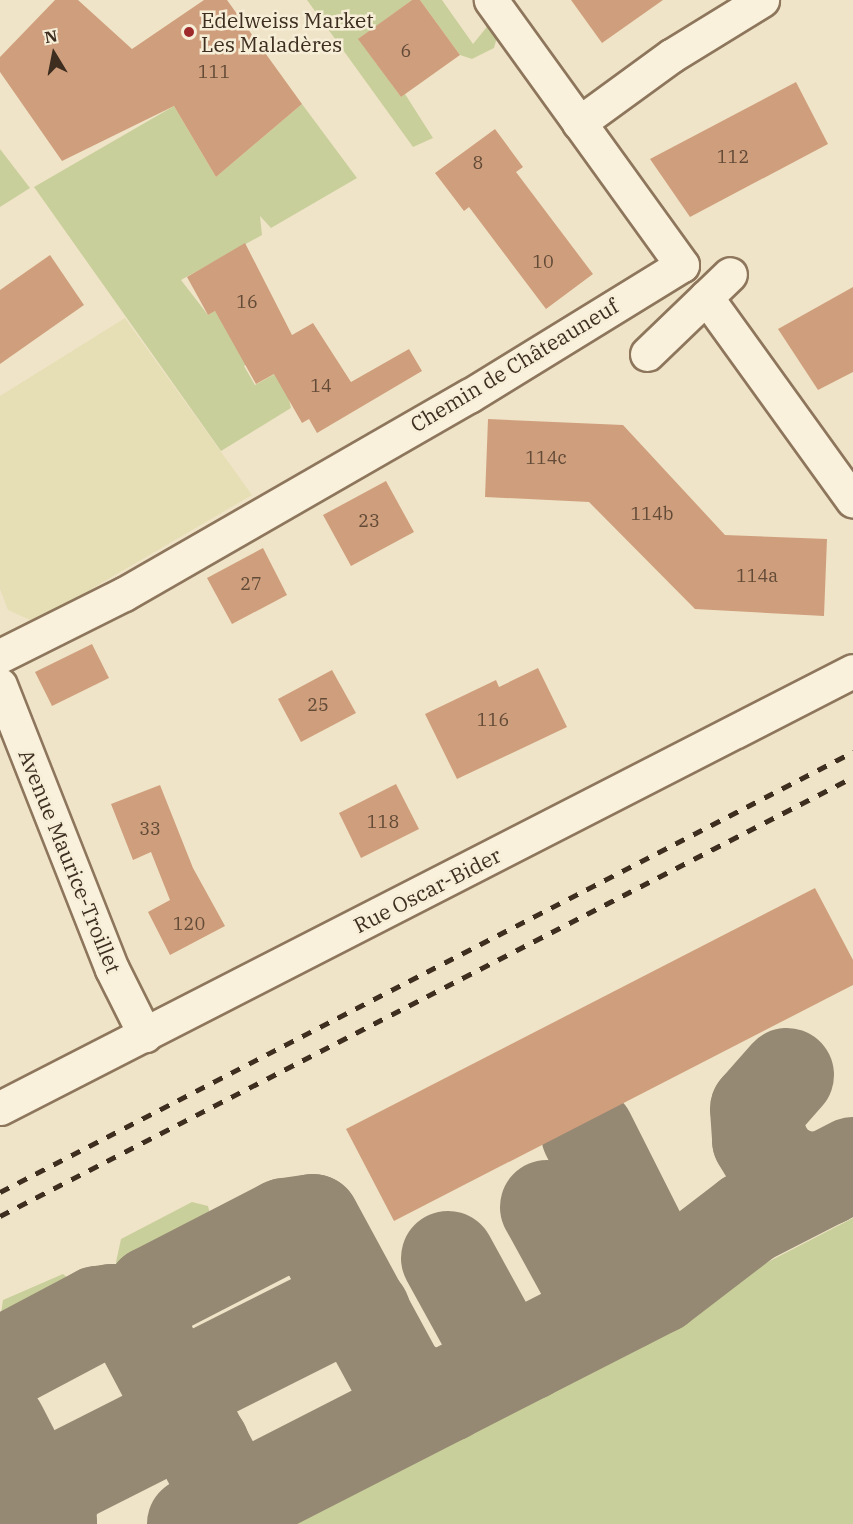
<!DOCTYPE html>
<meta charset="utf-8">
<style>
body{margin:0}
#map{position:relative;width:853px;height:1524px;overflow:hidden;background:#f0e4c8;font-family:"IBM Plex Serif",serif}
div>[style]{position:absolute}
.farmland>*{inset:0;background:#e6deb5}
.green>*{inset:0;background:#c9cf9b}
.taxiway>*{height:94px;margin:-47px;padding:0 47px;transform-origin:47px;border-radius:47px;background:#968974}
.building>*{inset:0;background:#cf9f7d}
.roads{filter:drop-shadow(2px 0 #8d765c) drop-shadow(-2px 0 #8d765c) drop-shadow(0 2px #8d765c) drop-shadow(0 -2px #8d765c)}
.street>*{height:33px;margin:-16.5px;padding:0 16.5px;transform-origin:16.5px;border-radius:16.5px;background:#faf1dc}
.rail>*{height:4.5px;margin-top:-2.25px;transform-origin:0;background:repeating-linear-gradient(90deg,#3d2e20 0 10px,transparent 0 20px)}
.dots>*{width:16px;height:16px;translate:-50% -50%;box-sizing:border-box;border:3px solid #f7eed8;border-radius:50%}
span{translate:-50% -50%;white-space:nowrap;text-align:center;line-height:1.15;-webkit-text-stroke:5px #f7eed8;paint-order:stroke}
.number-label{font-size:18px;color:#624a37}
.number-label span{-webkit-text-stroke-width:0}
.poi-label{font-size:21px;color:#3d2e20}
.left{translate:0 -50%;text-align:left}
.street-label{font-size:21px;color:#3d2e20}
.north{position:absolute;left:24px;top:24px;width:60px;height:60px;-webkit-text-stroke:4px #f7eed8;paint-order:stroke;rotate:350deg;font-size:16px;font-weight:700;line-height:24px;text-align:center;color:#3d2e20}
.north::after{content:'';display:block;margin:auto;width:21px;height:27px;background:#3d2e20;clip-path:polygon(50% 0,100% 100%,50% 72%,0 100%)}
</style>
<div id="map">
<div class="farmland">
<i style="clip-path:polygon(125px 318px,252px 495px,35px 622px,8px 610px,0 589px,0 396px)"></i>
</div>
<div class="green">
<i style="clip-path:polygon(307px 0,412px 0,359px 39px,401px 97px,405px 94px,433px 138px,413px 147px)"></i>
<i style="clip-path:polygon(420px 0,442px 0,473px 44px,490px 23px,497px 37px,494px 48px,472px 59px,460px 55px)"></i>
<i style="clip-path:polygon(302px 104px,357px 178px,271px 228px,260px 216px,262px 235px,181px 280px,208px 315px,215px 311px,250px 362px,244px 366px,255px 385px,282px 370px,291px 408px,221px 451px,34px 187px,174px 106px,216px 177px)"></i>
<i style="clip-path:polygon(0 149px,30px 188px,0 207px)"></i>
<i style="clip-path:polygon(192px 1202px,208px 1206px,215px 1234px,129px 1278px,121px 1275px,116px 1262px,121px 1239px)"></i>
<i style="clip-path:polygon(853px 1218px,853px 1524px,259px 1524px)"></i>
<i style="clip-path:polygon(63px 1274px,79px 1287px,83px 1302px,17px 1334px,9px 1332px,0 1320px,3px 1300px)"></i>
</div>
<div class="taxiway">
<i style="left:787px;top:1075px;width:45px;rotate:131.4deg"></i>
<i style="left:757px;top:1109px;width:31px;rotate:86deg"></i>
<i style="left:759px;top:1140px;width:29px;rotate:59deg"></i>
<i style="left:774px;top:1165px;width:27px;rotate:28deg"></i>
<i style="left:798px;top:1178px;width:27px;rotate:2deg"></i>
<i style="left:588px;top:1134px;width:127px;rotate:63.2deg"></i>
<i style="left:645px;top:1247px;width:25px;rotate:43deg"></i>
<i style="left:663px;top:1264px;width:21px;rotate:5deg"></i>
<i style="left:547px;top:1207px;width:102px;rotate:61.2deg"></i>
<i style="left:596px;top:1296px;width:31px;rotate:13deg"></i>
<i style="left:448px;top:1258px;width:102px;rotate:61.2deg"></i>
<i style="left:497px;top:1347px;width:31px;rotate:13deg"></i>
<i style="left:143px;top:1330px;width:23px;rotate:-92deg"></i>
<i style="left:142px;top:1307px;width:18px;rotate:-52deg"></i>
<i style="left:153px;top:1293px;width:148px;rotate:-27.3deg"></i>
<i style="left:285px;top:1225px;width:28px;rotate:-8deg"></i>
<i style="left:313px;top:1221px;width:182px;rotate:61.5deg"></i>
<i style="left:400px;top:1381px;width:29px;rotate:29deg"></i>
<i style="left:425px;top:1395px;width:22px"></i>
<i style="left:0;top:1365px;width:111px;rotate:-28deg"></i>
<i style="left:98px;top:1313px;width:15px;rotate:-8deg"></i>
<i style="left:113px;top:1311px;width:25px;rotate:23deg"></i>
<i style="left:136px;top:1321px;width:171px;rotate:62.1deg"></i>
<i style="left:216px;top:1472px;width:25px;rotate:85deg"></i>
<i style="left:218px;top:1497px;width:23px;rotate:119deg"></i>
<i style="left:184px;top:1411px;width:18px;rotate:-77deg"></i>
<i style="left:188px;top:1393px;width:23px;rotate:-49deg"></i>
<i style="left:203px;top:1376px;width:151px;rotate:-26.7deg"></i>
<i style="left:338px;top:1308px;width:26px;rotate:9deg"></i>
<i style="left:0;top:1427px;width:109px;rotate:62.7deg"></i>
<i style="left:50px;top:1524px;width:22px;rotate:-93deg"></i>
<i style="left:49px;top:1502px;width:28px;rotate:-58deg"></i>
<i style="left:64px;top:1478px;width:102px;rotate:-26.8deg"></i>
<i style="left:155px;top:1432px;width:25px;rotate:-2deg"></i>
<i style="left:180px;top:1431px;width:27px;rotate:33deg"></i>
<i style="left:194px;top:1524px;width:521px;rotate:-27.06deg"></i>
<i style="left:658px;top:1287px;width:113px;rotate:-37.5deg"></i>
<i style="left:748px;top:1218px;width:118px;rotate:-27.2deg"></i>
</div>
<div class="building">
<i style="clip-path:polygon(55px 0,78px 0,132px 49px,204px 0,227px 0,302px 104px,216px 177px,174px 106px,62px 161px,0 72px,0 57px)"></i>
<i style="clip-path:polygon(412px 0,420px 0,460px 55px,401px 97px,358px 39px)"></i>
<i style="clip-path:polygon(571px 0,663px 0,602px 43px)"></i>
<i style="clip-path:polygon(796px 82px,828px 144px,690px 217px,650px 159px)"></i>
<i style="clip-path:polygon(495px 129px,523px 167px,516px 172px,593px 274px,546px 309px,469px 207px,464px 211px,435px 173px)"></i>
<i style="clip-path:polygon(245px 243px,292px 335px,313px 323px,351px 382px,409px 349px,422px 371px,317px 433px,309px 419px,302px 423px,274px 374px,256px 384px,215px 311px,208px 315px,187px 277px)"></i>
<i style="clip-path:polygon(50px 255px,84px 305px,0 364px,0 290px)"></i>
<i style="clip-path:polygon(853px 287px,853px 372px,818px 390px,778px 329px)"></i>
<i style="clip-path:polygon(488px 419px,623px 425px,725px 535px,827px 539px,824px 616px,695px 609px,589px 502px,485px 497px)"></i>
<i style="clip-path:polygon(386px 481px,414px 532px,351px 566px,323px 515px)"></i>
<i style="clip-path:polygon(263px 548px,287px 595px,232px 624px,207px 578px)"></i>
<i style="clip-path:polygon(92px 644px,109px 678px,52px 706px,35px 672px)"></i>
<i style="clip-path:polygon(538px 668px,567px 727px,457px 779px,425px 714px,496px 680px,499px 687px)"></i>
<i style="clip-path:polygon(332px 670px,356px 713px,301px 742px,278px 699px)"></i>
<i style="clip-path:polygon(396px 784px,419px 829px,361px 858px,339px 813px)"></i>
<i style="clip-path:polygon(160px 785px,193px 868px,225px 926px,170px 955px,148px 912px,170px 900px,151px 852px,133px 860px,111px 804px)"></i>
<i style="clip-path:polygon(815px 888px,853px 960px,853px 985px,394px 1221px,346px 1129px)"></i>
</div>
<div class="roads">
<div class="street">
<i style="left:579px;top:123px;width:114px;rotate:-36.1deg"></i>
<i style="left:671px;top:56px;width:107px;rotate:-31.6deg"></i>
<i style="left:706px;top:297px;width:251px;rotate:54.2deg"></i>
<i style="left:647px;top:354px;width:115px;rotate:-43.9deg"></i>
<i style="left:0;top:656px;width:139px;rotate:-26.6deg"></i>
<i style="left:124px;top:594px;width:398px;rotate:-29.9deg"></i>
<i style="left:469px;top:396px;width:250px;rotate:-31.6deg"></i>
<i style="left:682px;top:265px;width:327px;rotate:-125.8deg"></i>
<i style="left:0;top:685px;width:305px;rotate:68.5deg"></i>
<i style="left:112px;top:969px;width:74px;rotate:63.4deg"></i>
<i style="left:0;top:1108px;width:958px;rotate:-27.13deg"></i>
</div>
</div>
<div class="rail">
<i style="left:0;top:1192px;width:960px;rotate:-27.29deg"></i>
<i style="left:0;top:1216px;width:959px;rotate:-27.23deg"></i>
</div>
<div class="dots">
<i style="left:189px;top:32px;background:#9e2a2b"></i>
</div>
<div class="number-label">
<span style="left:406px;top:51px">6</span>
<span style="left:214px;top:72px">111</span>
<span style="left:733px;top:157px">112</span>
<span style="left:478px;top:163px">8</span>
<span style="left:543px;top:262px">10</span>
<span style="left:247px;top:302px">16</span>
<span style="left:321px;top:386px">14</span>
<span style="left:546px;top:458px">114c</span>
<span style="left:652px;top:514px">114b</span>
<span style="left:369px;top:521px">23</span>
<span style="left:757px;top:576px">114a</span>
<span style="left:251px;top:584px">27</span>
<span style="left:318px;top:705px">25</span>
<span style="left:493px;top:720px">116</span>
<span style="left:383px;top:822px">118</span>
<span style="left:150px;top:829px">33</span>
<span style="left:189px;top:924px">120</span>
</div>
<div class="poi-label">
<span class="left" style="left:201px;top:32px">Edelweiss Market<br>Les Maladères</span>
</div>
<div class="street-label">
<span style="left:514px;top:365px;rotate:-31deg">Chemin de Châteauneuf</span>
<span style="left:70px;top:861px;rotate:68deg">Avenue Maurice-Troillet</span>
<span style="left:427px;top:890px;rotate:-27deg">Rue Oscar-Bider</span>
</div>
<div class="north">N</div>
</div>
